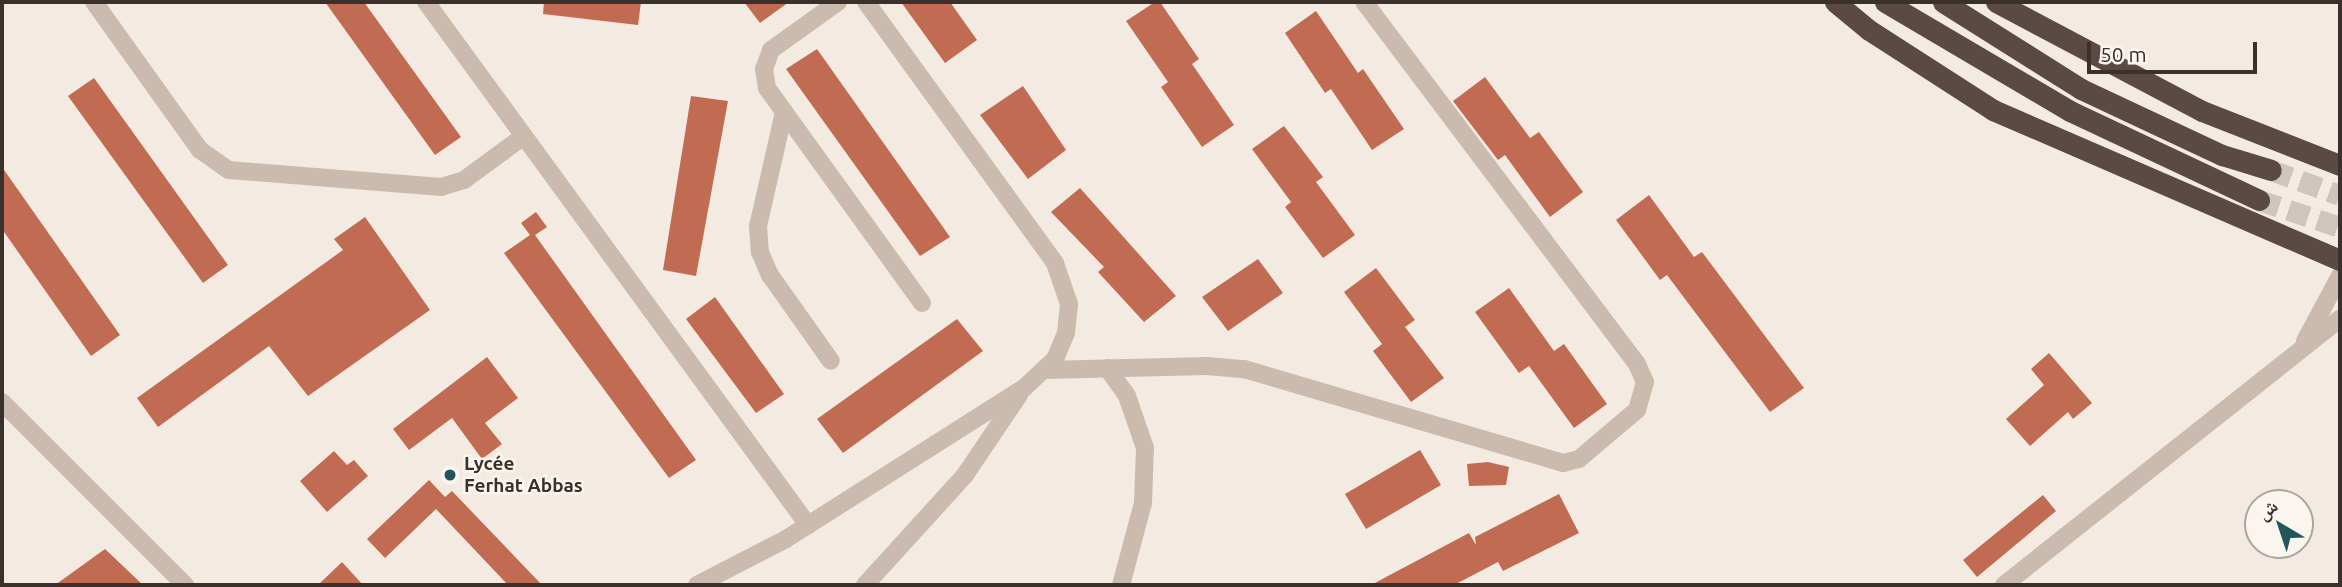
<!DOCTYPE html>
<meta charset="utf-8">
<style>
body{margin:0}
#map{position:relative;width:2342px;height:587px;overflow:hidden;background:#f3ebe2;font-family:Ubuntu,"Noto Naskh Arabic",sans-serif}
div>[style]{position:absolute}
.building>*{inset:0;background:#c16c52}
.highway-tunnel>*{height:21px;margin-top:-10.5px;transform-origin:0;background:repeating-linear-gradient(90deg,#cec6be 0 21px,transparent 0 31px)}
.street>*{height:18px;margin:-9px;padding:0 9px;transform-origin:9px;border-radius:9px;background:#cbbbae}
.highway>*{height:21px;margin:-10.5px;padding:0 10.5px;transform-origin:10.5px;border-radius:10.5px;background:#5a4a43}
.dots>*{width:19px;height:19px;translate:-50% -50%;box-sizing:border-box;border:4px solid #faf5ee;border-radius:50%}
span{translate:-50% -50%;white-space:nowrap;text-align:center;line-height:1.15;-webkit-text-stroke:5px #faf5ee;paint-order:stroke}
.poi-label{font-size:19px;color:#3a302c;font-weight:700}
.left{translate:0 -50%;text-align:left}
.frame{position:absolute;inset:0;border:4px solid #3a302c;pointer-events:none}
.north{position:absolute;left:2244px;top:489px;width:70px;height:70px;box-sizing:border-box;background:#faf5ee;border:2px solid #ada6a0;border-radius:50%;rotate:321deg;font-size:19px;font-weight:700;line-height:28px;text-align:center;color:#3a302c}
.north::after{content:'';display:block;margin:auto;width:24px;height:32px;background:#22565a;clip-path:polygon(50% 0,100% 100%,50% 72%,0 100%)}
.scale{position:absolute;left:2087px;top:42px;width:170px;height:32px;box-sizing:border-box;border:4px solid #3a302c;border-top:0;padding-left:9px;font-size:21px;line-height:24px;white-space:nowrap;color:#3a302c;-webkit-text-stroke:5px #faf5ee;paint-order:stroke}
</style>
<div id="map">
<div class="building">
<i style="clip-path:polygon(325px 2px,364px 2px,461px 137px,435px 155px)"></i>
<i style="clip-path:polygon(544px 2px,641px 2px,638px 25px,543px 14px)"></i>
<i style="clip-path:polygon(744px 2px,789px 2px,760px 23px)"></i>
<i style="clip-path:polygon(901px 2px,950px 2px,977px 40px,945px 63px)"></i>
<i style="clip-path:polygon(1155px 2px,1160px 2px,1199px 59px,1192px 64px,1234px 125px,1202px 147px,1161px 87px,1168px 82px,1126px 21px)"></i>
<i style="clip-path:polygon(1316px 11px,1358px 73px,1363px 69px,1404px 129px,1372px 150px,1331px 89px,1325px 93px,1285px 33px)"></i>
<i style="clip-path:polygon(817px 49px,950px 237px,920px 256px,786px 69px)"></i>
<i style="clip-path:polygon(1485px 77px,1530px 138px,1539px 132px,1583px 192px,1550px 217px,1505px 155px,1498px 160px,1453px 101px)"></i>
<i style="clip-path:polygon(94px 78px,228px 265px,203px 283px,68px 96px)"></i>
<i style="clip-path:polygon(1023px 86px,1066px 150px,1028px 179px,980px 115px)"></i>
<i style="clip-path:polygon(691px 96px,728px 101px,696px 276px,663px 270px)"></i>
<i style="clip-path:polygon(1284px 126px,1323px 177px,1316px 182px,1355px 235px,1323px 258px,1285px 207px,1291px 202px,1252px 149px)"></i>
<i style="clip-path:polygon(2px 167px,120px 335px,91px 356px,2px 229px)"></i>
<i style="clip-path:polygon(1080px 188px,1176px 296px,1144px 322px,1098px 272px,1104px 267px,1051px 212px)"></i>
<i style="clip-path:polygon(1649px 195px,1694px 257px,1702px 252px,1804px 388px,1770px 412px,1667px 275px,1660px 280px,1616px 220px)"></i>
<i style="clip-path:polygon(536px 212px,547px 227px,535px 235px,696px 460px,669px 478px,504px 253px,530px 235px,521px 223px)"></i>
<i style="clip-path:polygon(365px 217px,430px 310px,308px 396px,269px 346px,158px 427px,137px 398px,343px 250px,334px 239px)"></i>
<i style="clip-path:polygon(1258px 259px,1283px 293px,1228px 331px,1202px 297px)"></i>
<i style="clip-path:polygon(1376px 268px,1415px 320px,1405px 327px,1444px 378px,1411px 402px,1373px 351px,1382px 344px,1344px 292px)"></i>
<i style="clip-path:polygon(1509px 288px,1554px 351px,1564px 344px,1607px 404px,1574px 428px,1529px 366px,1519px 373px,1475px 312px)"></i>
<i style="clip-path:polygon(715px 297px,784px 394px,756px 413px,686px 319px)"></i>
<i style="clip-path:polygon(957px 319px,983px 351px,843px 453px,817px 419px)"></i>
<i style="clip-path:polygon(2049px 353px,2092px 403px,2073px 419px,2068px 412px,2030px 446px,2006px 419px,2044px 385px,2031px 369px)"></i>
<i style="clip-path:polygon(487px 357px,518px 398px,485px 423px,502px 444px,482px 459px,452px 418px,409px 450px,393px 429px)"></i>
<i style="clip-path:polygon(1420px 450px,1441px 485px,1366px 529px,1345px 494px)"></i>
<i style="clip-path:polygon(334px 451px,347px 465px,354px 460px,368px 476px,327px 512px,300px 481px)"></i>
<i style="clip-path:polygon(1488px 462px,1509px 467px,1506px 485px,1469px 486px,1467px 464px)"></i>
<i style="clip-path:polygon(429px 480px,445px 497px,452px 491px,542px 585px,508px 585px,436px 509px,385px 558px,367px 539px)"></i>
<i style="clip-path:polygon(1559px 494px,1579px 533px,1503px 571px,1498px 562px,1454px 585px,1371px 585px,1469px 533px,1476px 545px,1475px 537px)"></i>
<i style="clip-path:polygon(2043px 495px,2056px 511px,1977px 577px,1963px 560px)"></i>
<i style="clip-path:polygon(105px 549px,143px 585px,55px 585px)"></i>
<i style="clip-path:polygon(342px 562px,363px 585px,318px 585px)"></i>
</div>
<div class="highway-tunnel">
<i style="left:2271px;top:170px;width:73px;rotate:19.9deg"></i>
<i style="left:2259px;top:200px;width:85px;rotate:18.4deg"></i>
</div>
<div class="street">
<i style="left:94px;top:2px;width:182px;rotate:54.4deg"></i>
<i style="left:200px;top:150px;width:35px;rotate:35deg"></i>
<i style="left:229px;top:170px;width:213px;rotate:4.6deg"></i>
<i style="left:441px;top:187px;width:24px;rotate:-17deg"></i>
<i style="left:464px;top:180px;width:74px;rotate:-36.3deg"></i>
<i style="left:426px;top:2px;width:648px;rotate:53.86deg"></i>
<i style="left:838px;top:2px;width:82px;rotate:144.4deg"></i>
<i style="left:771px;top:50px;width:20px;rotate:110deg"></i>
<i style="left:764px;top:69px;width:19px;rotate:81deg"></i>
<i style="left:767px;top:88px;width:265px;rotate:54.2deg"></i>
<i style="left:784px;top:112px;width:117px;rotate:102.8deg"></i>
<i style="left:758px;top:226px;width:26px;rotate:86deg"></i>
<i style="left:760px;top:252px;width:25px;rotate:67deg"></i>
<i style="left:770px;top:275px;width:105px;rotate:54.7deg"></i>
<i style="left:2305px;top:341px;width:74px;rotate:-61.7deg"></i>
<i style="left:1107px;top:368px;width:34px;rotate:54deg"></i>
<i style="left:1127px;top:396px;width:55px;rotate:70.9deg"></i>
<i style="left:1145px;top:448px;width:55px;rotate:92.1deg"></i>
<i style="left:1143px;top:503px;width:85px;rotate:105deg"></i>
<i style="left:1046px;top:370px;width:161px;rotate:-1.4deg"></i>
<i style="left:1207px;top:366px;width:37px;rotate:5deg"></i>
<i style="left:1244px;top:369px;width:333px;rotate:16.4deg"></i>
<i style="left:1563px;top:463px;width:16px;rotate:-14deg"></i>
<i style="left:1579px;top:459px;width:76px;rotate:-40.2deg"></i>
<i style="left:1637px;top:410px;width:29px;rotate:-74deg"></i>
<i style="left:1645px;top:382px;width:20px;rotate:-114deg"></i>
<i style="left:1637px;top:364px;width:453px;rotate:-127deg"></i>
<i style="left:2px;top:402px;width:259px;rotate:45deg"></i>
<i style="left:697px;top:585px;width:100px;rotate:-27.3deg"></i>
<i style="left:786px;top:539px;width:282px;rotate:-32.4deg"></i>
<i style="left:1024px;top:388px;width:42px;rotate:-43.1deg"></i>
<i style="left:1055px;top:359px;width:28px;rotate:-67deg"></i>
<i style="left:1066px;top:333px;width:29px;rotate:-84deg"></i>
<i style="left:1069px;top:304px;width:43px;rotate:-108.9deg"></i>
<i style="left:1055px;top:263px;width:322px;rotate:-125.9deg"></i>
<i style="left:865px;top:585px;width:149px;rotate:-47.7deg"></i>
<i style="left:965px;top:475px;width:97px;rotate:-56deg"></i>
<i style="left:2004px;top:585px;width:429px;rotate:-38.4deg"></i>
</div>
<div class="highway">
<i style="left:1835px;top:2px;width:44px;rotate:39.5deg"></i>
<i style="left:1869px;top:30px;width:148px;rotate:32.8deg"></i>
<i style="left:1993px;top:110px;width:378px;rotate:23.4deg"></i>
<i style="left:1885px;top:2px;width:215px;rotate:30.5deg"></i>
<i style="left:2070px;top:111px;width:209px;rotate:25.2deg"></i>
<i style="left:1943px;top:2px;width:163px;rotate:32.2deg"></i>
<i style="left:2081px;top:89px;width:156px;rotate:25.1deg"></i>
<i style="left:2222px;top:155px;width:51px;rotate:17deg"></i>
<i style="left:1996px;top:2px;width:233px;rotate:27.9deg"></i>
<i style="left:2202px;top:111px;width:148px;rotate:21.4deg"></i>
</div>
<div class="dots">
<i style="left:450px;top:475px;background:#22565a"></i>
</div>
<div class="poi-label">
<span class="left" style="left:464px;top:475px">Lycée<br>Ferhat Abbas</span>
</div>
<div class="frame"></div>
<div class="north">ش</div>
<div class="scale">50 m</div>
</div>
